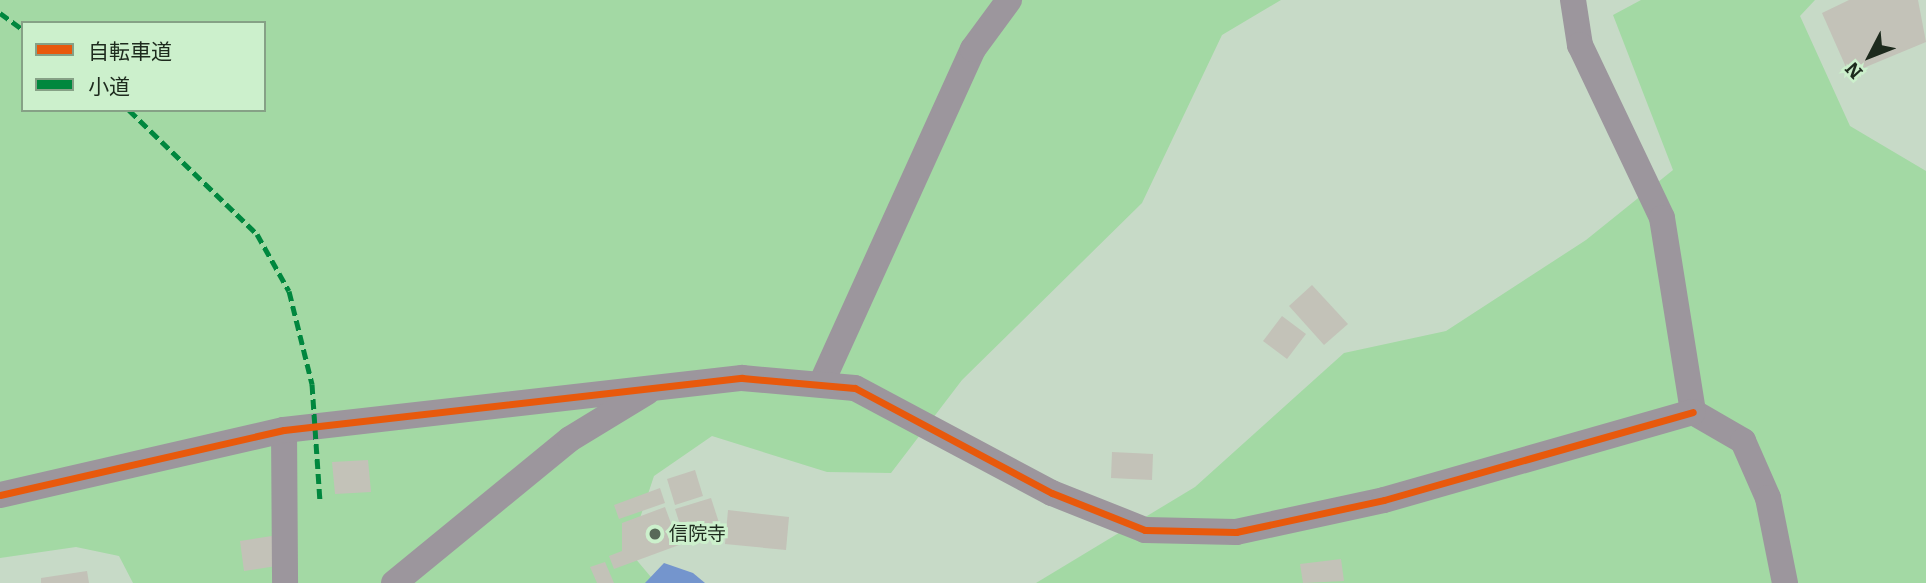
<!DOCTYPE html>
<meta charset="utf-8">
<style>
body{margin:0}
#map{position:relative;width:1926px;height:583px;overflow:hidden;background:#c7dac7;font-family:Bitter,"Noto Sans JP",serif}
div>[style]{position:absolute}
.green>*{inset:0;background:#a3d9a4}
.water>*{inset:0;background:#7495cd}
.building>*{inset:0;background:#c3c2b8}
.street>*{height:26px;margin:-13px;padding:0 13px;transform-origin:13px;border-radius:13px;background:#9c969d}
.quiet>*{height:5px;margin-top:-2.5px;transform-origin:0;background:repeating-linear-gradient(90deg,#00873e 0 10px,transparent 0 15px)}
.cycleway>*{height:7px;margin:-3.5px;padding:0 3.5px;transform-origin:3.5px;border-radius:3.5px;background:#e8590c}
.dots>*{width:19px;height:19px;translate:-50% -50%;box-sizing:border-box;border:4px solid #ccf0cc;border-radius:50%}
span{translate:-50% -50%;white-space:nowrap;text-align:center;line-height:1.15;-webkit-text-stroke:6px #ccf0cc;paint-order:stroke}
.poi-label{font-size:19px;color:#1d2a1d}
.left{translate:0 -50%;text-align:left}
.legend{position:absolute;left:21px;top:21px;width:245px;height:91px;box-sizing:border-box;background:#ccf0cc;border:2px solid #86a186;margin:0;padding:9px 12px;list-style:none;font-size:21px;color:#1d2a1d}
.legend li{display:flex;align-items:center;gap:14px;height:35px}
.legend b{width:35px;border:2px solid #86a186}
.north{position:absolute;left:1835px;top:21px;width:70px;height:70px;-webkit-text-stroke:5px #ccf0cc;paint-order:stroke;rotate:228deg;font-size:19px;font-weight:700;line-height:28px;text-align:center;color:#1d2a1d}
.north::after{content:'';display:block;margin:auto;width:24px;height:32px;background:#1d2a1d;clip-path:polygon(50% 0,100% 100%,50% 72%,0 100%)}
</style>
<div id="map">
<div class="green">
<i style="clip-path:polygon(evenodd,0 0,1281px 0,1222px 35px,1142px 203px,962px 380px,891px 473px,827px 472px,712px 436px,654px 476px,629px 551px,656px 583px,133px 583px,119px 556px,76px 547px,0 558px,0 0,23px 23px,264px 23px,264px 110px,23px 110px,23px 23px)"></i>
<i style="clip-path:polygon(1641px 0,1815px 0,1800px 16px,1850px 126px,1926px 171px,1926px 583px,1036px 583px,1195px 487px,1344px 353px,1446px 331px,1586px 240px,1673px 170px,1613px 15px)"></i>
</div>
<div class="water">
<i style="clip-path:polygon(664px 563px,693px 573px,705px 583px,645px 583px)"></i>
</div>
<div class="building">
<i style="clip-path:polygon(1849px 0,1918px 0,1926px 42px,1849px 74px,1822px 13px)"></i>
<i style="clip-path:polygon(1312px 285px,1348px 324px,1324px 345px,1289px 306px)"></i>
<i style="clip-path:polygon(1282px 316px,1306px 334px,1287px 359px,1263px 341px)"></i>
<i style="clip-path:polygon(1112px 452px,1153px 454px,1152px 480px,1111px 478px)"></i>
<i style="clip-path:polygon(368px 460px,371px 492px,335px 494px,332px 462px)"></i>
<i style="clip-path:polygon(695px 470px,703px 496px,675px 505px,667px 479px)"></i>
<i style="clip-path:polygon(660px 488px,665px 503px,619px 519px,614px 505px)"></i>
<i style="clip-path:polygon(711px 498px,722px 532px,686px 543px,675px 509px)"></i>
<i style="clip-path:polygon(665px 507px,679px 545px,614px 569px,609px 556px,622px 551px,622px 523px)"></i>
<i style="clip-path:polygon(728px 510px,789px 517px,786px 550px,725px 544px)"></i>
<i style="clip-path:polygon(278px 535px,283px 565px,244px 571px,240px 541px)"></i>
<i style="clip-path:polygon(1341px 559px,1344px 581px,1303px 583px,1300px 564px)"></i>
<i style="clip-path:polygon(605px 562px,614px 583px,597px 583px,590px 567px)"></i>
<i style="clip-path:polygon(87px 571px,89px 583px,41px 583px,41px 578px)"></i>
</div>
<div class="street">
<i style="left:1573px;top:0;width:46px;rotate:81.2deg"></i>
<i style="left:1580px;top:45px;width:191px;rotate:64.6deg"></i>
<i style="left:1662px;top:218px;width:196px;rotate:80.9deg"></i>
<i style="left:1693px;top:412px;width:58px;rotate:30.1deg"></i>
<i style="left:1743px;top:441px;width:62px;rotate:66.3deg"></i>
<i style="left:1768px;top:498px;width:87px;rotate:78.7deg"></i>
<i style="left:821px;top:384px;width:368px;rotate:-65.6deg"></i>
<i style="left:973px;top:49px;width:61px;rotate:-53.7deg"></i>
<i style="left:284px;top:430px;width:153px;rotate:89.6deg"></i>
<i style="left:0;top:495px;width:291px;rotate:-12.9deg"></i>
<i style="left:284px;top:430px;width:461px;rotate:-6.5deg"></i>
<i style="left:742px;top:378px;width:113px;rotate:5.1deg"></i>
<i style="left:855px;top:388px;width:223px;rotate:28.1deg"></i>
<i style="left:1052px;top:493px;width:100px;rotate:21.7deg"></i>
<i style="left:1145px;top:530px;width:91px;rotate:1.3deg"></i>
<i style="left:1236px;top:532px;width:151px;rotate:-12.2deg"></i>
<i style="left:1384px;top:500px;width:321px;rotate:-15.9deg"></i>
<i style="left:394px;top:583px;width:227px;rotate:-39.3deg"></i>
<i style="left:570px;top:439px;width:90px;rotate:-31.4deg"></i>
</div>
<div class="quiet">
<i style="left:0;top:13px;width:29px;rotate:36deg"></i>
<i style="left:129px;top:110px;width:178px;rotate:44.1deg"></i>
<i style="left:257px;top:234px;width:65px;rotate:60.7deg"></i>
<i style="left:289px;top:291px;width:96px;rotate:76.1deg"></i>
<i style="left:312px;top:384px;width:118px;rotate:86.1deg"></i>
</div>
<div class="cycleway">
<i style="left:0;top:495px;width:291px;rotate:-12.9deg"></i>
<i style="left:284px;top:430px;width:461px;rotate:-6.5deg"></i>
<i style="left:742px;top:378px;width:113px;rotate:5.1deg"></i>
<i style="left:855px;top:388px;width:223px;rotate:28.1deg"></i>
<i style="left:1052px;top:493px;width:100px;rotate:21.7deg"></i>
<i style="left:1145px;top:530px;width:91px;rotate:1.3deg"></i>
<i style="left:1236px;top:532px;width:151px;rotate:-12.2deg"></i>
<i style="left:1384px;top:500px;width:321px;rotate:-15.9deg"></i>
</div>
<div class="dots">
<i style="left:655px;top:534px;background:#586858"></i>
</div>
<div class="poi-label">
<span class="left" style="left:669px;top:534px">信院寺</span>
</div>
<ul class="legend">
<li><b style="height:9px;background:#e8590c"></b>自転車道</li>
<li><b style="height:9px;background:#00873e"></b>小道</li>
</ul>
<div class="north">N</div>
</div>
